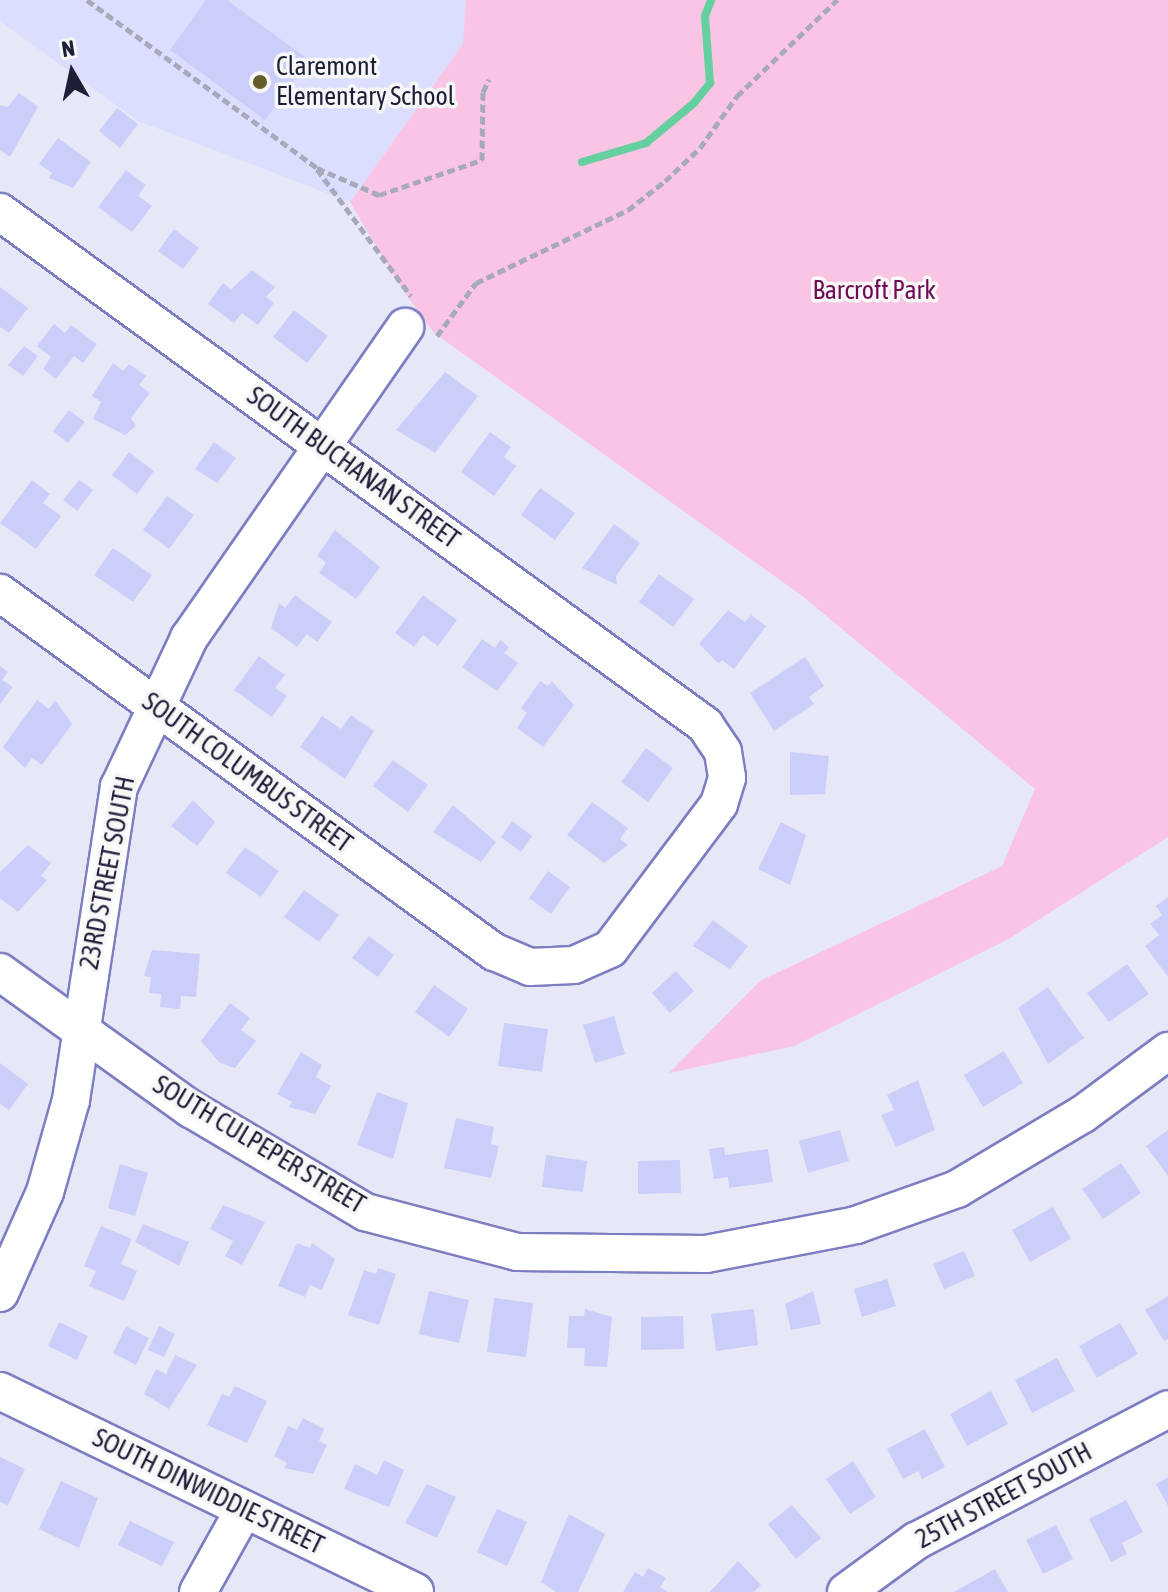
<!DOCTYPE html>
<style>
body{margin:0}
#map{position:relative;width:1168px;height:1592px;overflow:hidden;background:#e7e8f7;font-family:"Asap Condensed",sans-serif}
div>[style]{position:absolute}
.built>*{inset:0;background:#dbdefe}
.green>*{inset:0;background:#fac5e4}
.stream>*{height:8px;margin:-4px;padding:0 4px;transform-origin:4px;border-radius:4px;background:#64cf9f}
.building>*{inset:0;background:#cbcef9}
.path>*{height:5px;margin-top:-2.5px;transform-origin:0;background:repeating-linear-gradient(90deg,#a9a9bc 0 8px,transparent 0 12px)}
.roads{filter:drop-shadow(2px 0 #7d7ec1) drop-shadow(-2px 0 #7d7ec1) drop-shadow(0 2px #7d7ec1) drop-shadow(0 -2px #7d7ec1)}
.minor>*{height:36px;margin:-18px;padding:0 18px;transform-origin:18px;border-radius:18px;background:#fff}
.dots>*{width:22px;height:22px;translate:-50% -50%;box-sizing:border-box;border:4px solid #f7f7f7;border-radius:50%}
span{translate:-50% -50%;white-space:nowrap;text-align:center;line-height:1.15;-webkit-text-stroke:7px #f7f7f7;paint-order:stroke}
.poi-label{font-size:26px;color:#1e1e39}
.left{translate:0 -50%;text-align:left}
.park-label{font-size:26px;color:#710a56}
.street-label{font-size:26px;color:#1e1e39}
.north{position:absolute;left:32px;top:32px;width:80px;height:80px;-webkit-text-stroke:6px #f7f7f7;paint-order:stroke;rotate:351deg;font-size:22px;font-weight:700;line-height:32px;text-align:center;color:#1e1e39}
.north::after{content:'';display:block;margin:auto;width:28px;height:36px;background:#1e1e39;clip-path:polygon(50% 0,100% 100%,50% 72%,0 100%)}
</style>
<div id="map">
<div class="built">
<i style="clip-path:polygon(0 0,466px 0,464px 44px,350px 202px,138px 121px,0 21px)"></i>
</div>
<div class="green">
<i style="clip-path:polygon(466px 0,1168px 0,1168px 837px,1007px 940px,794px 1046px,669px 1073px,760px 981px,1002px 866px,1035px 789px,801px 595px,434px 333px,400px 286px,350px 202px,463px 44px)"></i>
</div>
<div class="stream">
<i style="left:582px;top:162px;width:67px;rotate:-16.5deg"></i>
<i style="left:646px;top:143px;width:62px;rotate:-39.8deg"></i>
<i style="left:694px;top:103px;width:26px;rotate:-51deg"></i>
<i style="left:710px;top:83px;width:67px;rotate:-94.3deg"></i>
<i style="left:705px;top:16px;width:17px;rotate:-69deg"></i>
</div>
<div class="building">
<i style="clip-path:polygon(206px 0,227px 0,309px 60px,265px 120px,170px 50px)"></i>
<i style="clip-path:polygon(19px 93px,38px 107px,10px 157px,0 150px,0 105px,8px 107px)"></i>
<i style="clip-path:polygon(117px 108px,138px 124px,120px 148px,99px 131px)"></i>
<i style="clip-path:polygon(58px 138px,91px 162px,73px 188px,49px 178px,52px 173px,39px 164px)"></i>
<i style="clip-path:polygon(126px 170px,146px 185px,138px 196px,152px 206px,132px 232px,98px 207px)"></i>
<i style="clip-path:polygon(174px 229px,199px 248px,183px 269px,158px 251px)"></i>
<i style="clip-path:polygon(252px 270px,275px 287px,266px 297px,274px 303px,258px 325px,242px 313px,234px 323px,208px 304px,223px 283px,231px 289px)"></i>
<i style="clip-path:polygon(0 287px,28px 308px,9px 333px,0 327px)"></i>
<i style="clip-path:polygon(294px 310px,328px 336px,307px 363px,273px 337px)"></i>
<i style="clip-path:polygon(54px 324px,65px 333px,71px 325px,97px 344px,83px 363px,74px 356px,56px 379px,43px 369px,51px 357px,37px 346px)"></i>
<i style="clip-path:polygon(24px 346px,38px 356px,23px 376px,8px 365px)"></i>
<i style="clip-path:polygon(113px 363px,123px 371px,129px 364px,146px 376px,139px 385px,150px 393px,131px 418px,136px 426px,125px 435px,93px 419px,101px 402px,92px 396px)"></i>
<i style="clip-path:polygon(445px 372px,478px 396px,435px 453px,396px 430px)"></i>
<i style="clip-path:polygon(69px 410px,85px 422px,68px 443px,53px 431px)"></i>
<i style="clip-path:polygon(490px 432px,511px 447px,504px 457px,516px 466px,494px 496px,461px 472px)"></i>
<i style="clip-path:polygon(214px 442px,236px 458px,217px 483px,195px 469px)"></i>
<i style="clip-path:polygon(129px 452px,154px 471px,137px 494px,112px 475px)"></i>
<i style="clip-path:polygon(32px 480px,50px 494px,43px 503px,61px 516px,36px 549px,0 523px)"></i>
<i style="clip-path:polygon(79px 480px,93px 490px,77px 511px,63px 500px)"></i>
<i style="clip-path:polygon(540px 488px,575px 513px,555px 540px,521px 515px)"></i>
<i style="clip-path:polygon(167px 496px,194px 515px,169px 549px,143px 530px)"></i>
<i style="clip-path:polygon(614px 524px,640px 543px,616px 576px,617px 585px,582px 568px)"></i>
<i style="clip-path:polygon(335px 530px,380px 567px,356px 599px,319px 573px,326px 563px,317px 556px)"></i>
<i style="clip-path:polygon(113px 548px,152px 575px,133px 602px,94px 575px)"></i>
<i style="clip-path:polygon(659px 574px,694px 599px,673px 627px,639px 602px)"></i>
<i style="clip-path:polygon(295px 595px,332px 622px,317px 642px,307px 634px,297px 647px,271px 628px,279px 603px,285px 608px)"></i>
<i style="clip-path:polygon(423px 595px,457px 620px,438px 646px,423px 635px,414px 647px,395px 633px)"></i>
<i style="clip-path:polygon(728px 610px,745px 622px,751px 615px,766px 626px,734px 669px,722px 660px,719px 664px,699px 644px)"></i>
<i style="clip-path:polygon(482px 639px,495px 648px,500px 640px,509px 647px,504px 653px,518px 663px,497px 691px,462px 667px)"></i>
<i style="clip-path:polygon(259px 656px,285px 675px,275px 688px,287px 696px,272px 717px,234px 690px)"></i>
<i style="clip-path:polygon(805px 657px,824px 686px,809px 697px,814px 704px,774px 731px,750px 693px)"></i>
<i style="clip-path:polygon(0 666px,8px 672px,2px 680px,13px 687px,0 704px)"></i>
<i style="clip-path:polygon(540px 681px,548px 686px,552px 681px,574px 705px,543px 747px,517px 728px,527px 713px,521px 708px)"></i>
<i style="clip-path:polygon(37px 700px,49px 709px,55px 700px,72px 724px,42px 765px,32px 758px,25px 768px,3px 747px)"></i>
<i style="clip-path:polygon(351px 715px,374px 731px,345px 779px,300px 747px,322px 716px,341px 729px)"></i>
<i style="clip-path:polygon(646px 748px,673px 768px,648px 802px,621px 782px)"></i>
<i style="clip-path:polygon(790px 752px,829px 756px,825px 794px,790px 795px)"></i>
<i style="clip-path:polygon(393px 760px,428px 785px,408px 812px,373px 786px)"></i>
<i style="clip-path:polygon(193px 800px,215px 822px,197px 846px,171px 826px)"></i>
<i style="clip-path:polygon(592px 802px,628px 828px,620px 839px,628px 845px,604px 863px,567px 835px)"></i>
<i style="clip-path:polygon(453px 805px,496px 842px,481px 862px,433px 832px)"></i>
<i style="clip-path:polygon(512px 821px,532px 836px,521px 852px,501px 837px)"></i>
<i style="clip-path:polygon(781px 822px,806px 835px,790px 885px,758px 869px)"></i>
<i style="clip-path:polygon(28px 845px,51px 863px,41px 876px,47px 880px,18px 912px,0 898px,0 872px)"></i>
<i style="clip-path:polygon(245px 847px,279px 871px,261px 897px,226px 873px)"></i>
<i style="clip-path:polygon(548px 871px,570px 887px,551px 914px,529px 898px)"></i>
<i style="clip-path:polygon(304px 890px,339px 915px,319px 942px,284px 917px)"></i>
<i style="clip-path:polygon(1168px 897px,1168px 977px,1145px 946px,1159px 935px,1150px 924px,1162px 915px,1156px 906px)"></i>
<i style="clip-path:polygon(713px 920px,748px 946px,730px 969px,693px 946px)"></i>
<i style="clip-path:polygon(369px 936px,394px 955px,378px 977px,352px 958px)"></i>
<i style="clip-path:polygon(152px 950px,200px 954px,196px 997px,181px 996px,180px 1009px,160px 1007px,161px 994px,149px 993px,151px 977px,144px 976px)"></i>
<i style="clip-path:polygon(1127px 964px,1149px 994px,1109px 1022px,1087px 993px)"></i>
<i style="clip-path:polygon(676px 971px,694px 991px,670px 1013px,652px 993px)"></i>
<i style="clip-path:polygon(434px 985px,468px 1009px,449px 1037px,415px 1012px)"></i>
<i style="clip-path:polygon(1048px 987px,1084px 1038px,1048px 1064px,1018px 1008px)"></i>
<i style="clip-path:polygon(230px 1003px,250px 1018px,241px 1030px,256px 1041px,235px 1068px,220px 1063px,201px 1041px)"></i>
<i style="clip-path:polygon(614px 1016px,625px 1054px,595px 1063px,583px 1025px)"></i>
<i style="clip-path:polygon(504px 1023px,548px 1029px,542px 1072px,498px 1066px)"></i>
<i style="clip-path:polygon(1004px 1051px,1023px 1083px,983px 1107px,964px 1075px)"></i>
<i style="clip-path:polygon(301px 1052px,322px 1065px,316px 1077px,331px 1086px,315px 1114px,289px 1107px,292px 1102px,277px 1094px)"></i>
<i style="clip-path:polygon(0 1063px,28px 1084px,9px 1110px,0 1104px)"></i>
<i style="clip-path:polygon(918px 1080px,935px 1130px,896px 1147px,881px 1115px,894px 1110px,887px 1095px)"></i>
<i style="clip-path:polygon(377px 1092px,408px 1103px,393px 1159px,357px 1145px)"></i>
<i style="clip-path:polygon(456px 1118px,494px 1127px,491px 1144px,499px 1146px,491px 1178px,444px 1168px)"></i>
<i style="clip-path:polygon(840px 1130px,849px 1161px,808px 1173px,799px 1141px)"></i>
<i style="clip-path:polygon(1168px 1130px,1168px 1176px,1146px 1146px)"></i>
<i style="clip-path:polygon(724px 1147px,725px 1155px,768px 1149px,773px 1182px,729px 1188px,728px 1177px,714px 1179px,709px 1149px)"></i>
<i style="clip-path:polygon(546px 1155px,587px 1161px,583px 1192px,542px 1187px)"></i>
<i style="clip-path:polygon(680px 1160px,681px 1193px,638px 1194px,638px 1161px)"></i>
<i style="clip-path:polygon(1121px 1163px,1141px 1193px,1103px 1219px,1082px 1189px)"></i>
<i style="clip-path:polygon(120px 1164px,148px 1173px,135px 1216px,108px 1208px)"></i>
<i style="clip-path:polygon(223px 1205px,265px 1222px,242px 1265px,225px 1256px,233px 1241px,210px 1229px)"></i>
<i style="clip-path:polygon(1053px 1207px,1071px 1239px,1030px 1262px,1012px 1230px)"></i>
<i style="clip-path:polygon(143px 1224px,189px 1242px,179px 1266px,135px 1242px)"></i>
<i style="clip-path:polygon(101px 1226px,132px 1239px,121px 1264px,137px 1271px,124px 1301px,89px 1286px,96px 1271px,84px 1266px)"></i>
<i style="clip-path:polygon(297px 1243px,310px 1248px,312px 1243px,335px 1259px,322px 1290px,310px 1285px,305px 1297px,278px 1286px)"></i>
<i style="clip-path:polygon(964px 1251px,975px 1276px,944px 1289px,933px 1264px)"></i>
<i style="clip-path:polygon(378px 1268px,396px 1274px,379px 1325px,348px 1315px,364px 1270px,376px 1274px)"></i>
<i style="clip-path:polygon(887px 1279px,896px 1306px,862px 1317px,854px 1289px)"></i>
<i style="clip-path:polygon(429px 1291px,469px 1300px,459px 1343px,419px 1334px)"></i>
<i style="clip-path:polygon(813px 1291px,821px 1324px,791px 1330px,785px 1304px)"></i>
<i style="clip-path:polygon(1168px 1296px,1168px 1339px,1164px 1341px,1145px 1310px)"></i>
<i style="clip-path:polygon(494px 1298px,533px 1303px,526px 1357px,487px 1352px)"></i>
<i style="clip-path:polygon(585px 1309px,612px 1317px,607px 1367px,584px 1366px,585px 1348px,567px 1348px,569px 1316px,584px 1316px)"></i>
<i style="clip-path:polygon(754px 1309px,758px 1345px,716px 1351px,711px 1314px)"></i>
<i style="clip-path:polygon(683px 1316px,684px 1349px,641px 1350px,641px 1317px)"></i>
<i style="clip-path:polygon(59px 1322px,88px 1336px,77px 1360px,48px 1346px)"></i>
<i style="clip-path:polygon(1120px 1323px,1138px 1354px,1097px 1378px,1079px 1346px)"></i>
<i style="clip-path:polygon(126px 1326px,149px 1338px,136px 1365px,113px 1353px)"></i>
<i style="clip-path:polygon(159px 1326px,175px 1334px,164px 1357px,148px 1350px)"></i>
<i style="clip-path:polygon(175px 1355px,197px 1365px,169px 1409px,144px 1394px,156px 1369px,166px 1374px)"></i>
<i style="clip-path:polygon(1057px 1358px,1075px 1391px,1032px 1413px,1015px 1380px)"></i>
<i style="clip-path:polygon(235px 1386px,267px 1401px,247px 1443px,207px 1425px,222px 1394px,229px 1397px)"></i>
<i style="clip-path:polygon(991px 1391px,1008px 1424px,967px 1446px,950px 1414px)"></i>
<i style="clip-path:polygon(303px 1418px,324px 1429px,319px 1441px,327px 1445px,313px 1474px,284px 1468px,287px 1463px,274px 1456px,288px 1426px,297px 1430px)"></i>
<i style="clip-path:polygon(925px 1429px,945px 1467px,922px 1479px,918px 1471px,903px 1479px,887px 1449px)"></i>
<i style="clip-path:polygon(0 1457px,25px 1469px,8px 1505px,0 1502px)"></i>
<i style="clip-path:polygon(384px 1460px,404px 1470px,389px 1507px,344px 1489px,355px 1464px,377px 1475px)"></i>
<i style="clip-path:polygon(853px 1461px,876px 1497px,850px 1514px,826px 1479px)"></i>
<i style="clip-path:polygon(1168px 1477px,1168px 1506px,1156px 1484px)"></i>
<i style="clip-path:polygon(61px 1481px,98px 1498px,79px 1548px,39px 1529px)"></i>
<i style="clip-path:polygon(427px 1484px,456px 1497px,437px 1538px,405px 1523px)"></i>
<i style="clip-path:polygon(1126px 1500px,1143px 1532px,1122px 1543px,1127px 1554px,1111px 1562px,1089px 1519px)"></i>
<i style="clip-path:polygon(792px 1505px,821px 1538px,796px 1559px,768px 1524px)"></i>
<i style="clip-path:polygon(497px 1509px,527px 1522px,507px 1566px,477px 1552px)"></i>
<i style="clip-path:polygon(569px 1514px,605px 1534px,578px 1592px,556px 1592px,541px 1582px)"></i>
<i style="clip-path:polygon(130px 1521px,174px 1542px,162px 1566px,118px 1545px)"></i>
<i style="clip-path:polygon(1056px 1525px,1073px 1559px,1043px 1574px,1026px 1540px)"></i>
<i style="clip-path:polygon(738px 1561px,761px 1585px,754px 1592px,710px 1592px)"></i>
<i style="clip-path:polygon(648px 1568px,666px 1578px,660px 1587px,668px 1592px,623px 1592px,635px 1572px,643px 1577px)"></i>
<i style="clip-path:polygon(995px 1569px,1008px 1592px,954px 1592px)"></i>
</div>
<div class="path">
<i style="left:87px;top:0;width:285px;rotate:36.1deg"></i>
<i style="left:317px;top:168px;width:68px;rotate:23.5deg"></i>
<i style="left:379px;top:195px;width:109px;rotate:-18.8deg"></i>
<i style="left:482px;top:160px;width:68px;rotate:-89.2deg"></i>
<i style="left:483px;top:92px;width:14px;rotate:-65deg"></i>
<i style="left:317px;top:169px;width:158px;rotate:53.5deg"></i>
<i style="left:437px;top:336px;width:66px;rotate:-53.7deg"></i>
<i style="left:476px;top:283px;width:169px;rotate:-25.7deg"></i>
<i style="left:628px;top:210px;width:47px;rotate:-38.1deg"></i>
<i style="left:665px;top:181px;width:48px;rotate:-43.3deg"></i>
<i style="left:700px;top:148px;width:64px;rotate:-54.6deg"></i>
<i style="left:737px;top:96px;width:139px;rotate:-43.8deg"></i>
</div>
<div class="roads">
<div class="minor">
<i style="left:0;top:212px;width:872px;rotate:36.04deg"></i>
<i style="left:705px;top:725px;width:32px;rotate:56deg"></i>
<i style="left:723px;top:752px;width:26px;rotate:81deg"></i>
<i style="left:727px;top:778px;width:27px;rotate:107deg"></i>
<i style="left:719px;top:804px;width:181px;rotate:126.9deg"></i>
<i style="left:610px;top:949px;width:39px;rotate:156deg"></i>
<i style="left:574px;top:965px;width:44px;rotate:177.4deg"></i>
<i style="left:530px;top:967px;width:39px;rotate:-157deg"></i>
<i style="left:494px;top:952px;width:611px;rotate:-143.99deg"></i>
<i style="left:0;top:972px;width:235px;rotate:35.7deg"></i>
<i style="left:191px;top:1109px;width:202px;rotate:30.6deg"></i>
<i style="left:365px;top:1212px;width:157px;rotate:14.7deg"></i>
<i style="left:517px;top:1252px;width:189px;rotate:0.6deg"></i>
<i style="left:706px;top:1254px;width:153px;rotate:-10.9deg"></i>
<i style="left:856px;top:1225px;width:107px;rotate:-19.6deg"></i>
<i style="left:957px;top:1189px;width:147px;rotate:-30.8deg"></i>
<i style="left:1083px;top:1114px;width:106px;rotate:-36.5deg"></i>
<i style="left:0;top:1293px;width:111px;rotate:-66deg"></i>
<i style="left:45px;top:1192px;width:96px;rotate:-74.2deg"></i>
<i style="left:71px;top:1100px;width:317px;rotate:-81.3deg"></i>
<i style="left:119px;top:787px;width:165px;rotate:-64.8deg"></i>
<i style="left:189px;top:638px;width:379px;rotate:-55.2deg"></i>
<i style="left:0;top:1391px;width:461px;rotate:25.8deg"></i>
<i style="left:198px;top:1592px;width:93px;rotate:-60.9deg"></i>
<i style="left:846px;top:1592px;width:87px;rotate:-36.1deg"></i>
<i style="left:916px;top:1541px;width:284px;rotate:-27.6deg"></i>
</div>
</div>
<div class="dots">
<i style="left:260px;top:82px;background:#635d29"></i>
</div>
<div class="poi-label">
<span class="left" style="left:276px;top:82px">Claremont<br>Elementary School</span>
</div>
<div class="park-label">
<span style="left:874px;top:291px">Barcroft Park</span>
</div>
<div class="street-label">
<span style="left:353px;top:468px;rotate:36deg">SOUTH BUCHANAN STREET</span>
<span style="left:247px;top:773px;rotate:36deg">SOUTH COLUMBUS STREET</span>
<span style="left:108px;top:873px;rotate:-79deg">23RD STREET SOUTH</span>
<span style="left:259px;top:1145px;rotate:31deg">SOUTH CULPEPER STREET</span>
<span style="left:208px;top:1492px;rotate:26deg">SOUTH DINWIDDIE STREET</span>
<span style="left:1004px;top:1496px;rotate:-28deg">25TH STREET SOUTH</span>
</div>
<div class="north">N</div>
</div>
